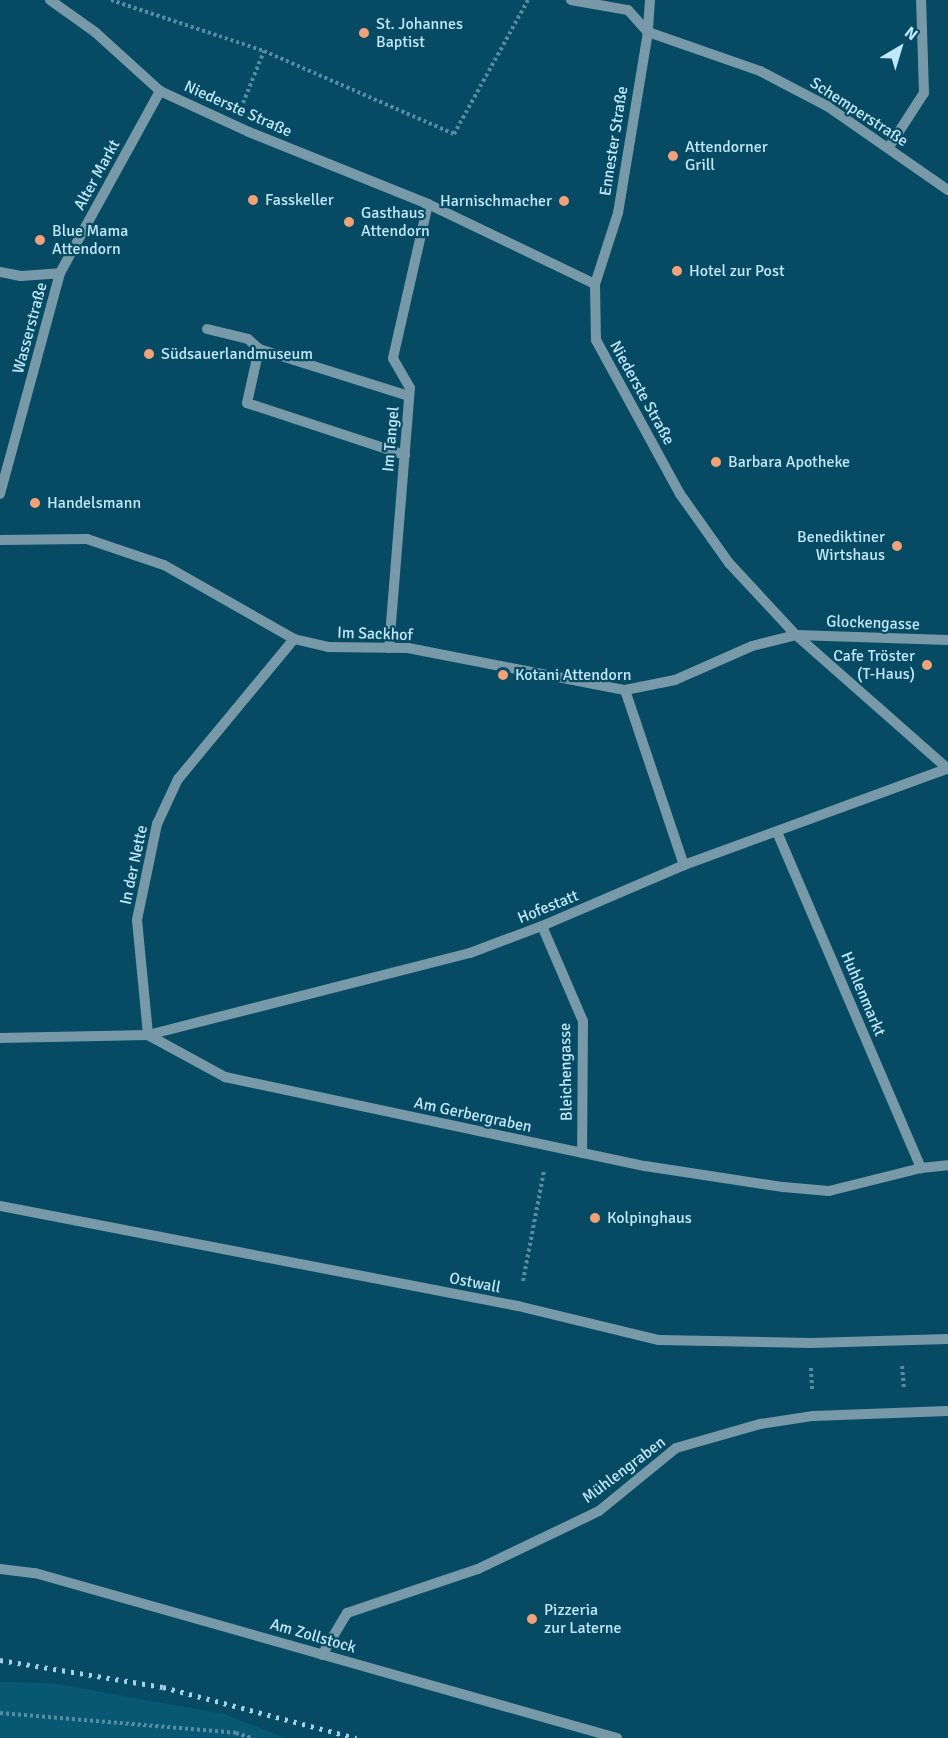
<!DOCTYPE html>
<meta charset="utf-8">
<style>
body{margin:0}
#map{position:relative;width:948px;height:1738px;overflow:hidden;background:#064b63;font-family:Signika,sans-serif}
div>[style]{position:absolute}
.built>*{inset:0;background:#085873}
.path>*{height:4px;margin-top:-2px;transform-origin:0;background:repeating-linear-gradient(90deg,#568da2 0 3px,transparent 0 6px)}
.minor>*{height:10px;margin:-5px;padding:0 5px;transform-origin:5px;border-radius:5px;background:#7899a8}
.rail>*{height:4.5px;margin-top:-2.25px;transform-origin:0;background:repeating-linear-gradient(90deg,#a7d1e3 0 3px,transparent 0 9px)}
.dots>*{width:16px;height:16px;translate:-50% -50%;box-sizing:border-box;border:3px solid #064b63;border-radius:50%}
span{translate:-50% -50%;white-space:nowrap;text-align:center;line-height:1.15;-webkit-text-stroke:4.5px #064b63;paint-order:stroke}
.poi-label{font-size:16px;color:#c1e7f8}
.left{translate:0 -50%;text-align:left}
.right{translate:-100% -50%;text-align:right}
.street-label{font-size:16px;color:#c1e7f8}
.north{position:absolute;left:870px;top:18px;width:60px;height:60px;-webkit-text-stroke:4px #064b63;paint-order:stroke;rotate:38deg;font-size:16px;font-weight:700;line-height:24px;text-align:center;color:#c1e7f8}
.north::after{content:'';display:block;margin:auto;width:21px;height:27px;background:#c1e7f8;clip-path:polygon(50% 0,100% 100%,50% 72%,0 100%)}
</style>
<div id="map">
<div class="built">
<i style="clip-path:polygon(0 1682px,51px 1683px,224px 1714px,285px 1738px,0 1738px)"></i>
</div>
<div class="path">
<i style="left:111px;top:0;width:161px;rotate:18.4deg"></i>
<i style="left:264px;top:51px;width:207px;rotate:23.6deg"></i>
<i style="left:454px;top:134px;width:153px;rotate:-61.1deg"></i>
<i style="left:243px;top:103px;width:56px;rotate:-68deg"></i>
<i style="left:523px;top:1281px;width:112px;rotate:-79.2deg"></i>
<i style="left:902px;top:1366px;width:23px;rotate:85deg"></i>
<i style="left:811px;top:1368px;width:22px;rotate:87deg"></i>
<i style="left:0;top:1713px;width:237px;rotate:4.8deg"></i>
<i style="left:236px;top:1733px;width:16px;rotate:18deg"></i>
</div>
<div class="minor">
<i style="left:50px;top:0;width:55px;rotate:35.4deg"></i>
<i style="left:95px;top:32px;width:88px;rotate:42.2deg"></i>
<i style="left:160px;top:91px;width:98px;rotate:24.7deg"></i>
<i style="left:249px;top:132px;width:193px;rotate:21.9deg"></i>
<i style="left:428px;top:204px;width:185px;rotate:25.6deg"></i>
<i style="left:571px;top:0;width:58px;rotate:10deg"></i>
<i style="left:628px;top:10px;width:30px;rotate:48deg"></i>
<i style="left:648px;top:32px;width:119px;rotate:19.2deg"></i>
<i style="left:760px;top:71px;width:76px;rotate:27.6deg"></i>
<i style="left:827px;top:106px;width:147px;rotate:34.8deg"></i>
<i style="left:650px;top:0;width:32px;rotate:94deg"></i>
<i style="left:648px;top:32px;width:183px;rotate:99.4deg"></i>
<i style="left:618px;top:213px;width:75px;rotate:107.9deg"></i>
<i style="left:595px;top:284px;width:56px;rotate:89deg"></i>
<i style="left:596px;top:340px;width:175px;rotate:61.4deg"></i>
<i style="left:680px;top:494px;width:85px;rotate:54.6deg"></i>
<i style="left:729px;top:563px;width:98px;rotate:47.1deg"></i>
<i style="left:796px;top:635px;width:203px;rotate:41.4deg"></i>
<i style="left:889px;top:147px;width:64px;rotate:-57.1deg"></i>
<i style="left:924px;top:93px;width:93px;rotate:-91.8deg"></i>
<i style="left:0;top:272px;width:21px;rotate:11deg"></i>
<i style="left:21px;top:276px;width:39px;rotate:-4deg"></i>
<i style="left:207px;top:329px;width:42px;rotate:13.7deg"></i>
<i style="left:248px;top:339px;width:15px;rotate:42deg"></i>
<i style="left:405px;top:455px;width:166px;rotate:-161.8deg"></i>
<i style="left:247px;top:403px;width:55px;rotate:-77.5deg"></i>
<i style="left:259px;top:349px;width:157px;rotate:17.4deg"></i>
<i style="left:0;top:494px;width:229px;rotate:-74.8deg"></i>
<i style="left:60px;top:273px;width:208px;rotate:-61.2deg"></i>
<i style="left:0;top:540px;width:87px;rotate:-0.7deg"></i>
<i style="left:87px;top:539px;width:81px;rotate:18.7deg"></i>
<i style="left:164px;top:565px;width:150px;rotate:29.6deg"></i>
<i style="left:294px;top:639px;width:35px;rotate:13deg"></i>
<i style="left:328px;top:647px;width:80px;rotate:0.7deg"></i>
<i style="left:408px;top:648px;width:221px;rotate:11deg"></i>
<i style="left:625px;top:690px;width:51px;rotate:-11.3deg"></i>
<i style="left:675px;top:680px;width:84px;rotate:-23.8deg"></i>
<i style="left:752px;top:646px;width:45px;rotate:-14deg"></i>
<i style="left:796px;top:635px;width:152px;rotate:1.9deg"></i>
<i style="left:294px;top:639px;width:182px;rotate:129.6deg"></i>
<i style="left:178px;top:779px;width:50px;rotate:115deg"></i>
<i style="left:157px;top:824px;width:98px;rotate:101.8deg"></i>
<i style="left:137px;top:920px;width:116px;rotate:84.5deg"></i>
<i style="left:148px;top:1035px;width:332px;rotate:-14.3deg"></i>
<i style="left:470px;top:953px;width:77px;rotate:-20.6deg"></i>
<i style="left:542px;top:926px;width:155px;rotate:-23.2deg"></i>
<i style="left:684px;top:865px;width:280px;rotate:-20.1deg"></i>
<i style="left:389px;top:648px;width:261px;rotate:-85.4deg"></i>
<i style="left:410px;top:388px;width:34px;rotate:-120deg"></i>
<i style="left:393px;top:358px;width:158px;rotate:-77.2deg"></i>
<i style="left:625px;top:690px;width:185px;rotate:71.4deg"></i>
<i style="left:777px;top:832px;width:366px;rotate:66.8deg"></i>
<i style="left:542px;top:926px;width:103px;rotate:66.7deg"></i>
<i style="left:583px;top:1021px;width:132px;rotate:90.4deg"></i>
<i style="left:0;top:1038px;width:148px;rotate:-1.2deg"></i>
<i style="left:148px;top:1035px;width:88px;rotate:28.6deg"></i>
<i style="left:225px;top:1077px;width:429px;rotate:12deg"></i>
<i style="left:645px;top:1166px;width:140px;rotate:8.7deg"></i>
<i style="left:783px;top:1187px;width:46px;rotate:5deg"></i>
<i style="left:829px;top:1191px;width:95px;rotate:-14deg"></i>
<i style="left:921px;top:1168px;width:27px;rotate:-6deg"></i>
<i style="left:0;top:1206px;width:528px;rotate:10.93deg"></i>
<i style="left:518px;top:1306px;width:145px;rotate:13.6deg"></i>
<i style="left:659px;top:1340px;width:151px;rotate:1.1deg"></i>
<i style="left:810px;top:1343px;width:138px;rotate:-1.7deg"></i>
<i style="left:0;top:1569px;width:35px;rotate:7deg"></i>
<i style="left:35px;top:1573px;width:605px;rotate:15.83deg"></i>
<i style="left:322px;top:1655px;width:49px;rotate:-59.2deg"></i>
<i style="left:347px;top:1613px;width:138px;rotate:-18.6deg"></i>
<i style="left:478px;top:1569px;width:134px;rotate:-25.6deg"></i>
<i style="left:599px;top:1511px;width:99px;rotate:-39.3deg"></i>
<i style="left:676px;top:1448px;width:87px;rotate:-15.9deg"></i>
<i style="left:760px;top:1424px;width:54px;rotate:-8.6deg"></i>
<i style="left:813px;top:1416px;width:135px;rotate:-2.1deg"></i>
</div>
<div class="rail">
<i style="left:0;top:1660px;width:165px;rotate:9.4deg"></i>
<i style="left:163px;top:1687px;width:200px;rotate:14.8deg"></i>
</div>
<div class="dots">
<i style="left:364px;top:33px;background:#f0a279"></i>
<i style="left:673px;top:156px;background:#f0a279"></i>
<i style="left:253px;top:200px;background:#f0a279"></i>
<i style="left:564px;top:201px;background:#f0a279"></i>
<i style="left:349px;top:222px;background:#f0a279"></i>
<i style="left:40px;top:240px;background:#f0a279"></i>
<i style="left:677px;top:271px;background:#f0a279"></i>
<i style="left:149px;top:354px;background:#f0a279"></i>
<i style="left:716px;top:462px;background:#f0a279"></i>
<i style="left:35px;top:503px;background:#f0a279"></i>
<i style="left:897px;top:546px;background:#f0a279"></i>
<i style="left:927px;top:665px;background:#f0a279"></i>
<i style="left:503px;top:675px;background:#f0a279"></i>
<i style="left:595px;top:1218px;background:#f0a279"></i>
<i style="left:532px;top:1619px;background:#f0a279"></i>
</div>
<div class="poi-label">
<span class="left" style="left:376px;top:33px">St. Johannes<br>Baptist</span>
<span class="left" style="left:685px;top:156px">Attendorner<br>Grill</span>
<span class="left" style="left:265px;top:200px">Fasskeller</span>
<span class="right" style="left:552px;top:201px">Harnischmacher</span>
<span class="left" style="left:361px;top:222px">Gasthaus<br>Attendorn</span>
<span class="left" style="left:52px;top:240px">Blue Mama<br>Attendorn</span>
<span class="left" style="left:689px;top:271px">Hotel zur Post</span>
<span class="left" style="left:161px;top:354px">Südsauerlandmuseum</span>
<span class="left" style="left:728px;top:462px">Barbara Apotheke</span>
<span class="left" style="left:47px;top:503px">Handelsmann</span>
<span class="right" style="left:885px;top:546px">Benediktiner<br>Wirtshaus</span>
<span class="right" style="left:915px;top:665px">Cafe Tröster<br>(T-Haus)</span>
<span class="left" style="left:515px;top:675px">Kotani Attendorn</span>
<span class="left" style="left:607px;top:1218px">Kolpinghaus</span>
<span class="left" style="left:544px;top:1619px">Pizzeria<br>zur Laterne</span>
</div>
<div class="street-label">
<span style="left:238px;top:109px;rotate:24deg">Niederste Straße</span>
<span style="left:859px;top:112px;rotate:33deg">Schemperstraße</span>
<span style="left:614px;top:141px;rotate:-81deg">Ennester Straße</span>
<span style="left:97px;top:175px;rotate:-61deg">Alter Markt</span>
<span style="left:30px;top:328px;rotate:-75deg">Wasserstraße</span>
<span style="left:642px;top:393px;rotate:61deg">Niederste Straße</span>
<span style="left:391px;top:439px;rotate:-85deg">Im Tangel</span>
<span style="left:873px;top:623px;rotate:2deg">Glockengasse</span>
<span style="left:375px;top:634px;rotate:2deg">Im Sackhof</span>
<span style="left:134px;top:865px;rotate:-78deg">In der Nette</span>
<span style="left:548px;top:907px;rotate:-22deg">Hofestatt</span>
<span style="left:863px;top:994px;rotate:67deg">Huhlenmarkt</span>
<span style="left:566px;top:1072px;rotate:-91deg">Bleichengasse</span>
<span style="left:473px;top:1115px;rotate:12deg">Am Gerbergraben</span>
<span style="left:475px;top:1283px;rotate:11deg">Ostwall</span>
<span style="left:624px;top:1470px;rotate:-37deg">Mühlengraben</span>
<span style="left:313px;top:1636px;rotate:16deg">Am Zollstock</span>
</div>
<div class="north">N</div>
</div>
